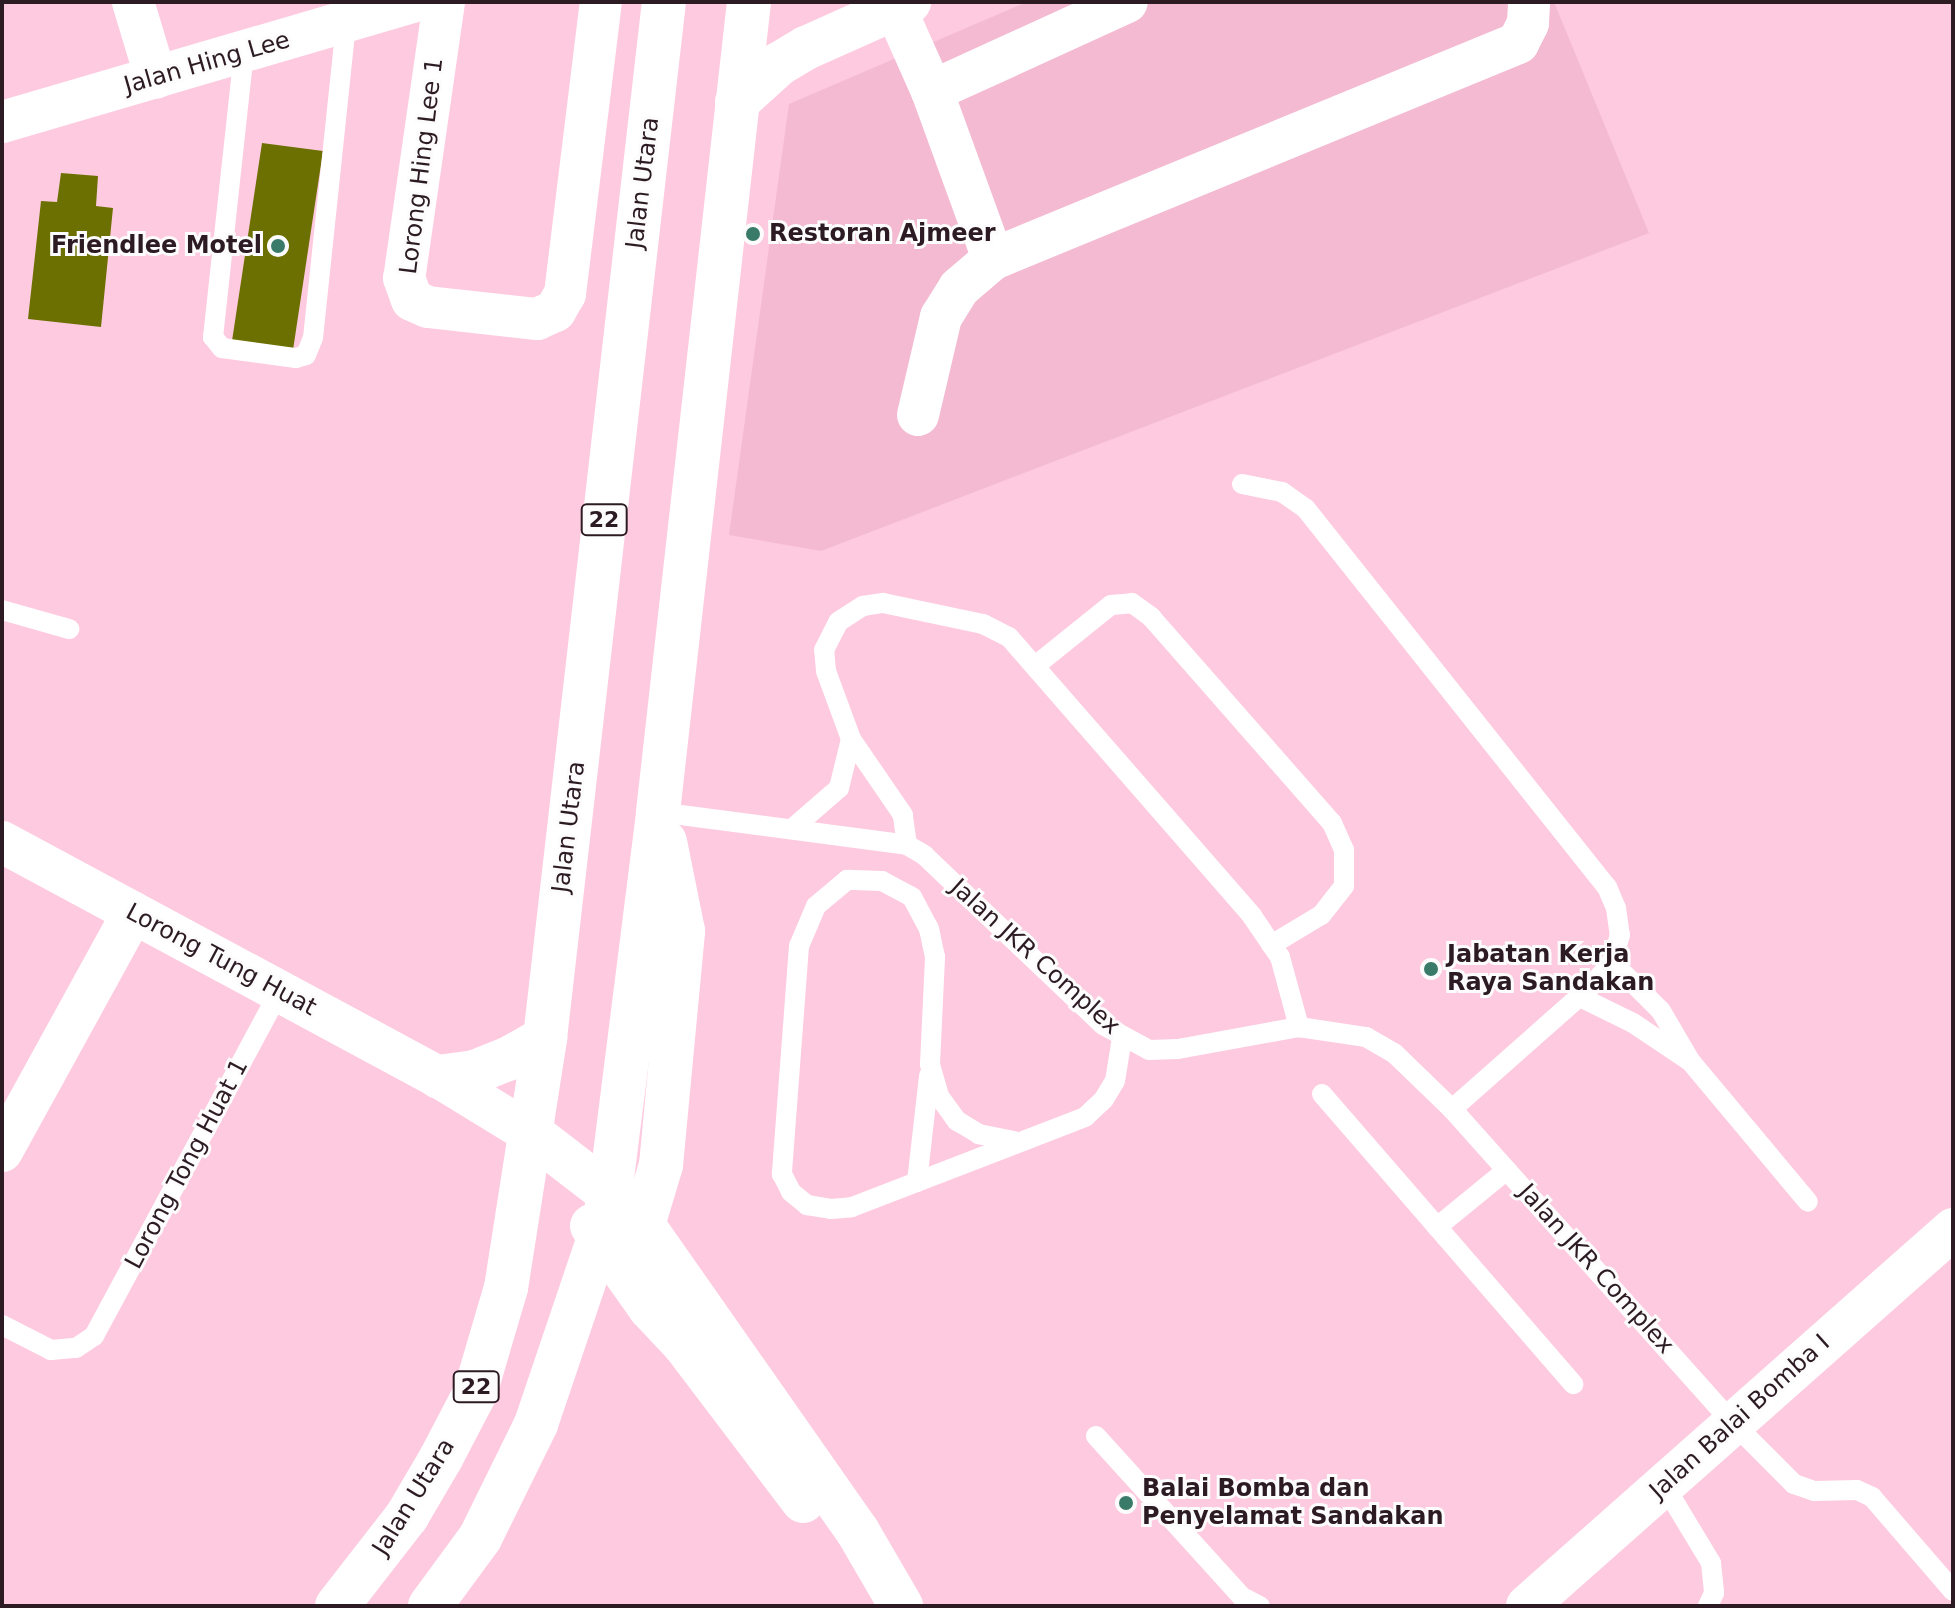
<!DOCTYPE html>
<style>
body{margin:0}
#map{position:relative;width:1955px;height:1608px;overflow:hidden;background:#fecadf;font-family:"DejaVu Sans",sans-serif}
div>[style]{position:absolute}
.built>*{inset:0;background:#f4bad2}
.building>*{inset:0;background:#6c7000}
.lane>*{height:20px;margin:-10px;padding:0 10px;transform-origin:10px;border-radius:10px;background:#fff}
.street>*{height:42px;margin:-21px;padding:0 21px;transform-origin:21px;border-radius:21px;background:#fff}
.secondary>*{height:44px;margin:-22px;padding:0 22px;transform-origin:22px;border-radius:22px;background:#fff}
.highway>*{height:44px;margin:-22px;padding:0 22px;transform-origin:22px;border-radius:22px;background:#fff}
.dots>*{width:22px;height:22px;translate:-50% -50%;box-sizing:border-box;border:4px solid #fcfcfc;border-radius:50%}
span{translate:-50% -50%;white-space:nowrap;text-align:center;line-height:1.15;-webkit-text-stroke:6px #fcfcfc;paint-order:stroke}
.shield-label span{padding:2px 6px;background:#fcfcfc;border:2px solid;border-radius:6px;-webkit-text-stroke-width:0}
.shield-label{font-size:22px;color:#2d1b23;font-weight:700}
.street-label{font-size:24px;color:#2d1b23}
.poi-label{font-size:24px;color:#2d1b23;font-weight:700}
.left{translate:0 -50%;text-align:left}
.right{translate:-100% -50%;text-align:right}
.frame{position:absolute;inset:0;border:4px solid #2d1b23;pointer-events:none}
</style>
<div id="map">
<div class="built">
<i style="clip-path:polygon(1027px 2px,1554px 2px,1649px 233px,821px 551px,729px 535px,789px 104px)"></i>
</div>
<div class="building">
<i style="clip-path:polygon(262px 143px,323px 151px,293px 350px,232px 341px)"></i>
<i style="clip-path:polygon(61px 173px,98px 176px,96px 206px,113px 208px,101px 327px,28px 319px,41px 201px,57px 202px)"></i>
</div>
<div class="lane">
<i style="left:244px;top:52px;width:287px;rotate:96.2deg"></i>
<i style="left:213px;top:337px;width:14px;rotate:51deg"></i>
<i style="left:222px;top:348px;width:75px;rotate:7.7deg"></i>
<i style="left:296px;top:358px;width:10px;rotate:-17deg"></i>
<i style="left:306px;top:355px;width:18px;rotate:-68deg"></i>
<i style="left:313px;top:338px;width:318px;rotate:-84deg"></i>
<i style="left:1242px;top:484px;width:41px;rotate:11.3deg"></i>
<i style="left:1282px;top:492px;width:29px;rotate:35deg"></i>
<i style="left:1306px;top:509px;width:483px;rotate:51.5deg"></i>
<i style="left:1607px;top:887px;width:23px;rotate:67deg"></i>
<i style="left:1616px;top:908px;width:27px;rotate:82deg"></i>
<i style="left:1620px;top:935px;width:28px;rotate:107deg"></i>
<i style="left:1612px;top:962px;width:35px;rotate:131deg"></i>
<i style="left:1589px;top:988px;width:183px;rotate:138.5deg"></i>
<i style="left:2px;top:610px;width:70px;rotate:15.8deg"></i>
<i style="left:1035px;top:666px;width:97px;rotate:-38.8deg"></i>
<i style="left:1111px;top:605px;width:21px;rotate:-5deg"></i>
<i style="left:1132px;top:603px;width:24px;rotate:36deg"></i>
<i style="left:1151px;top:617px;width:274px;rotate:48.7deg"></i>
<i style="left:1332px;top:823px;width:30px;rotate:66deg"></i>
<i style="left:1344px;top:850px;width:36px;rotate:90deg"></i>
<i style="left:1344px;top:886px;width:37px;rotate:128deg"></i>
<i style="left:1321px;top:915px;width:58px;rotate:149deg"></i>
<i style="left:658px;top:812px;width:251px;rotate:7.5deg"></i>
<i style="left:907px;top:845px;width:20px;rotate:30deg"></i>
<i style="left:924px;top:855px;width:247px;rotate:43.5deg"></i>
<i style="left:1103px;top:1025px;width:52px;rotate:28.5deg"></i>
<i style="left:1149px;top:1050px;width:29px;rotate:-2deg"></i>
<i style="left:1178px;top:1049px;width:123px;rotate:-10.3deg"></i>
<i style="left:1299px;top:1027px;width:68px;rotate:8.5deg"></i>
<i style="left:1366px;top:1037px;width:32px;rotate:30deg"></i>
<i style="left:1394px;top:1053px;width:81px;rotate:44deg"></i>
<i style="left:1452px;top:1109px;width:421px;rotate:48.2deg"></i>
<i style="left:1733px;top:1423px;width:86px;rotate:45deg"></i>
<i style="left:1794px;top:1484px;width:21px;rotate:19deg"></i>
<i style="left:1814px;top:1491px;width:43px;rotate:-1.3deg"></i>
<i style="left:1857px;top:1490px;width:17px;rotate:25deg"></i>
<i style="left:1872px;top:1497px;width:124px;rotate:49.2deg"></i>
<i style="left:793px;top:828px;width:61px;rotate:-41deg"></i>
<i style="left:839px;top:788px;width:50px;rotate:-76.2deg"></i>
<i style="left:907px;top:845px;width:30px;rotate:-98deg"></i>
<i style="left:903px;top:815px;width:92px;rotate:-124.4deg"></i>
<i style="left:851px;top:739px;width:72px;rotate:-110.2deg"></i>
<i style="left:826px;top:671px;width:21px;rotate:-95deg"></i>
<i style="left:824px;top:650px;width:31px;rotate:-63deg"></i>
<i style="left:838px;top:622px;width:30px;rotate:-33deg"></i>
<i style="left:863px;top:606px;width:20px;rotate:-9deg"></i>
<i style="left:883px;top:603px;width:102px;rotate:11.9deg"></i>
<i style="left:983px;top:624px;width:29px;rotate:27deg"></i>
<i style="left:1009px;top:637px;width:370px;rotate:48.9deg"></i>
<i style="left:1252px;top:916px;width:50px;rotate:55.7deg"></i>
<i style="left:1280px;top:957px;width:73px;rotate:74.8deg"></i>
<i style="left:1612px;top:962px;width:69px;rotate:45deg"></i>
<i style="left:1661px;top:1011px;width:56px;rotate:59.7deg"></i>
<i style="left:1580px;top:997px;width:59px;rotate:26.1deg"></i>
<i style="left:1633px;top:1023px;width:70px;rotate:33.9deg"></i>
<i style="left:1691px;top:1062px;width:182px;rotate:50.1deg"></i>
<i style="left:1322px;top:1094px;width:384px;rotate:49.1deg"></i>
<i style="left:1014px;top:1141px;width:36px;rotate:-169deg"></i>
<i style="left:979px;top:1134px;width:26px;rotate:-149deg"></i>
<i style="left:957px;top:1121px;width:31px;rotate:-126deg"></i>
<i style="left:939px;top:1096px;width:33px;rotate:-106deg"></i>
<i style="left:930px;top:1064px;width:107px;rotate:-87.3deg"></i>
<i style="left:935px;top:957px;width:29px;rotate:-102deg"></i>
<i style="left:929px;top:929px;width:36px;rotate:-118deg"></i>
<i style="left:912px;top:897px;width:34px;rotate:-152deg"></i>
<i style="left:882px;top:881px;width:35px;rotate:-178deg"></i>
<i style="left:847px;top:880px;width:40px;rotate:140deg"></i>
<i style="left:816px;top:906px;width:43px;rotate:113deg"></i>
<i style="left:799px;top:946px;width:229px;rotate:94.3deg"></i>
<i style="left:782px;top:1174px;width:20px;rotate:63deg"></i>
<i style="left:791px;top:1192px;width:21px;rotate:39deg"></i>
<i style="left:807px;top:1205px;width:24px;rotate:9deg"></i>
<i style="left:831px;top:1209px;width:21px;rotate:-5deg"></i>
<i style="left:852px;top:1207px;width:250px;rotate:-21.1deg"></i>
<i style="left:1085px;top:1117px;width:26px;rotate:-43deg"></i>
<i style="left:1104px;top:1099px;width:21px;rotate:-59deg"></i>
<i style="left:1115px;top:1081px;width:44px;rotate:-80.8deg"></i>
<i style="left:917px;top:1182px;width:107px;rotate:-83.5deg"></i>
<i style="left:1437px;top:1227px;width:90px;rotate:-39.2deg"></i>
<i style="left:2px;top:1325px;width:55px;rotate:27deg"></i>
<i style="left:51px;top:1350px;width:25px;rotate:-5deg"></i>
<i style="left:76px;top:1348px;width:22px;rotate:-34deg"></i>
<i style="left:94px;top:1336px;width:392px;rotate:-61.7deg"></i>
<i style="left:1096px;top:1436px;width:217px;rotate:47.8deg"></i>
<i style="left:1242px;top:1597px;width:20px;rotate:27deg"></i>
<i style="left:1664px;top:1485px;width:91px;rotate:58.9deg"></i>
<i style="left:1711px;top:1563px;width:30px;rotate:84deg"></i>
<i style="left:1714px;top:1593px;width:14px;rotate:115deg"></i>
</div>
<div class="street">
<i style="left:133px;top:2px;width:79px;rotate:73.2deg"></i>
<i style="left:444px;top:2px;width:279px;rotate:98.2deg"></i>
<i style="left:404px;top:278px;width:23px;rotate:70deg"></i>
<i style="left:412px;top:300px;width:17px;rotate:24deg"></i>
<i style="left:428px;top:307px;width:110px;rotate:6.3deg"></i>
<i style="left:537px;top:319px;width:20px;rotate:-24deg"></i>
<i style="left:555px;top:311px;width:20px;rotate:-60deg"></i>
<i style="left:565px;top:294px;width:294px;rotate:-83deg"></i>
<i style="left:895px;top:8px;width:91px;rotate:66deg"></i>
<i style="left:932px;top:91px;width:179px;rotate:70deg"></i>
<i style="left:932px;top:91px;width:214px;rotate:-24.5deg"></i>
<i style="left:2px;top:122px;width:428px;rotate:-16.3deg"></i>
<i style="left:918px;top:415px;width:101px;rotate:-76.8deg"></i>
<i style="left:941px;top:317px;width:34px;rotate:-58deg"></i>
<i style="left:959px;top:288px;width:45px;rotate:-40.5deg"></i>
<i style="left:993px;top:259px;width:568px;rotate:-22.36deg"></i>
<i style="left:1518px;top:43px;width:22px;rotate:-63deg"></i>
<i style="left:1528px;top:23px;width:21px;rotate:-87deg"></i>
<i style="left:2px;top:842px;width:496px;rotate:28.3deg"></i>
<i style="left:439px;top:1077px;width:109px;rotate:31.5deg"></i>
<i style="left:2px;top:1151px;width:272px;rotate:-61.2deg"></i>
<i style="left:1527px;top:1606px;width:569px;rotate:-41.51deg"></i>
</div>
<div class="secondary">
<i style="left:737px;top:102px;width:57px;rotate:-42.1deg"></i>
<i style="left:779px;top:64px;width:31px;rotate:-31deg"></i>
<i style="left:806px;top:48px;width:113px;rotate:-24.1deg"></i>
<i style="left:532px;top:1134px;width:98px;rotate:37.6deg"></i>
<i style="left:610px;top:1194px;width:45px;rotate:43.2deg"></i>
<i style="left:643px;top:1225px;width:375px;rotate:55deg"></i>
<i style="left:858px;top:1532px;width:86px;rotate:59.8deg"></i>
<i style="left:592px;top:1226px;width:100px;rotate:54.7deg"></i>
<i style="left:650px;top:1308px;width:50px;rotate:46.6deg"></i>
<i style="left:684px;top:1344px;width:197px;rotate:52.8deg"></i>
</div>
<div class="highway">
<i style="left:439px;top:1077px;width:36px;rotate:-8deg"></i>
<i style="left:475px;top:1072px;width:35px;rotate:-22deg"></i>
<i style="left:508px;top:1059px;width:43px;rotate:-29.6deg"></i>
<i style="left:614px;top:1257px;width:43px;rotate:-47.8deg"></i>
<i style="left:643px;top:1225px;width:63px;rotate:-73.3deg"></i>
<i style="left:661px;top:1165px;width:235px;rotate:-84.6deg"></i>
<i style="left:683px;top:931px;width:91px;rotate:-101.4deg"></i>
<i style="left:337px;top:1606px;width:114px;rotate:-52.1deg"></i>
<i style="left:407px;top:1516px;width:67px;rotate:-59.6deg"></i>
<i style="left:441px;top:1458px;width:73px;rotate:-62.4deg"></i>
<i style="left:475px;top:1393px;width:109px;rotate:-73.6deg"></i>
<i style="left:506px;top:1288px;width:253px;rotate:-81.1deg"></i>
<i style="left:545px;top:1038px;width:1043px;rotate:-83.45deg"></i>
<i style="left:430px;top:1606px;width:84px;rotate:-53.7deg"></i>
<i style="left:480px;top:1538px;width:127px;rotate:-63.8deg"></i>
<i style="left:536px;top:1424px;width:196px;rotate:-71.3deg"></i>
<i style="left:599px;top:1238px;width:45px;rotate:-76deg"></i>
<i style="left:610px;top:1194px;width:385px;rotate:-82.8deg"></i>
<i style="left:658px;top:812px;width:815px;rotate:-83.59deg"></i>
</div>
<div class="dots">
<i style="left:753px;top:234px;background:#3a7a68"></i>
<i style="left:278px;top:246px;background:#3a7a68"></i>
<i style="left:1431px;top:969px;background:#3a7a68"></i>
<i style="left:1126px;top:1503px;background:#3a7a68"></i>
</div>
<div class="shield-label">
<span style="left:604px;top:520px">22</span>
<span style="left:476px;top:1387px">22</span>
</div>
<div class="street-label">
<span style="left:207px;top:63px;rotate:-16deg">Jalan Hing Lee</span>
<span style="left:422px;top:166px;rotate:-83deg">Lorong Hing Lee 1</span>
<span style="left:643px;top:183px;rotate:-83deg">Jalan Utara</span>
<span style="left:569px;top:827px;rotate:-83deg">Jalan Utara</span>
<span style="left:1035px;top:957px;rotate:42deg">Jalan JKR Complex</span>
<span style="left:221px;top:960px;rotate:28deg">Lorong Tung Huat</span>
<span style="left:187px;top:1164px;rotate:-62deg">Lorong Tong Huat 1</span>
<span style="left:1596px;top:1269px;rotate:48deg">Jalan JKR Complex</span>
<span style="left:1740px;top:1417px;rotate:-42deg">Jalan Balai Bomba I</span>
<span style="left:414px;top:1497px;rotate:-58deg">Jalan Utara</span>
</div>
<div class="poi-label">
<span class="left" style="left:769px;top:234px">Restoran Ajmeer</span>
<span class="right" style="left:262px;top:246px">Friendlee Motel</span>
<span class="left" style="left:1447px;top:969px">Jabatan Kerja<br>Raya Sandakan</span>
<span class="left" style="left:1142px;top:1503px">Balai Bomba dan<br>Penyelamat Sandakan</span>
</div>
<div class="frame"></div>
</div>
